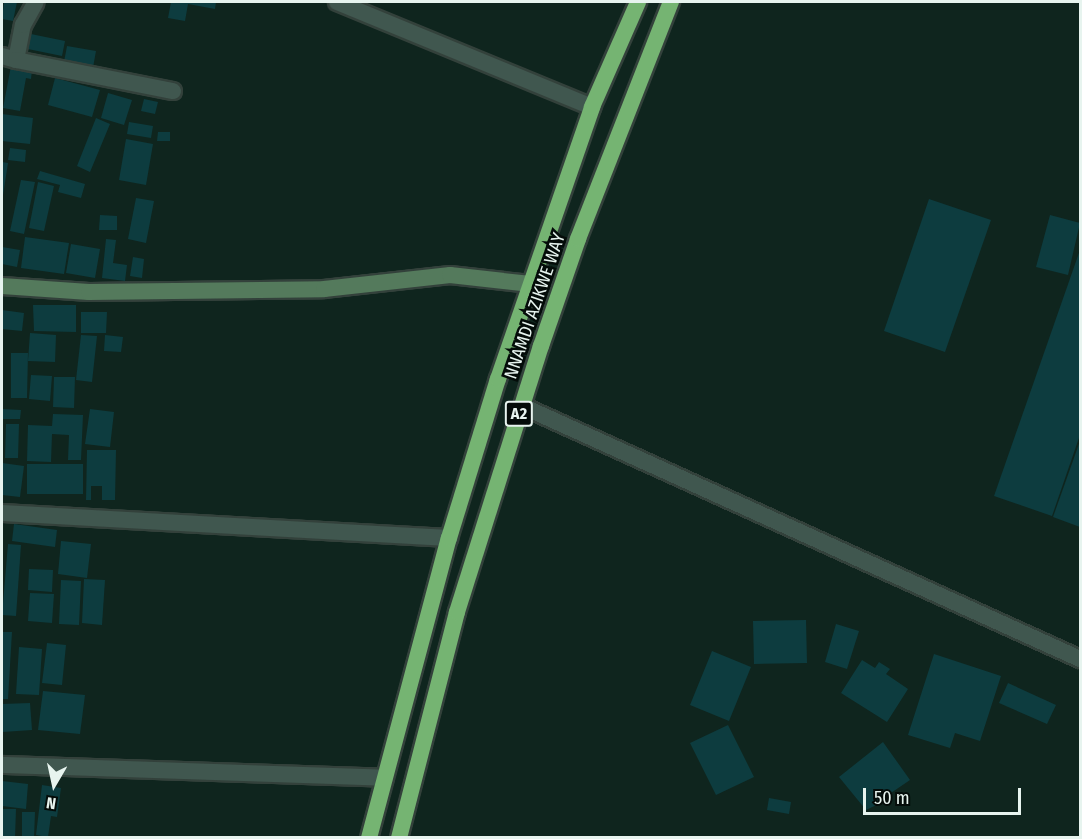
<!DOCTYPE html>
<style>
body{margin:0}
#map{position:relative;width:1082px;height:839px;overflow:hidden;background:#0f251e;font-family:"Fira Sans Condensed",sans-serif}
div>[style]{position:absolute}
.building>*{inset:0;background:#0d3c3f}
.roads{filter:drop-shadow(2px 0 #33413b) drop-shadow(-2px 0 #33413b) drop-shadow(0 2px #33413b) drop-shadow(0 -2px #33413b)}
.minor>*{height:16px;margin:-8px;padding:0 8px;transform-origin:8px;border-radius:8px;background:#40574f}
.tertiary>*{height:16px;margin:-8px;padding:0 8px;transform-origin:8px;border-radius:8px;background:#40574f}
.secondary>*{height:16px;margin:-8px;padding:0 8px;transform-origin:8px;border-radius:8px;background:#547a5c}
.trunk>*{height:16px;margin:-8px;padding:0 8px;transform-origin:8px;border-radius:8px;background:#75b472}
span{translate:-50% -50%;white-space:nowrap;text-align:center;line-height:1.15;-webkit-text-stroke:5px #040c09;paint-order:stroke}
.shield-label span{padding:2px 4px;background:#040c09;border:2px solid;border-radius:4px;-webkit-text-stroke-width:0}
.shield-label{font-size:16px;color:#e7f4ef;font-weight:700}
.street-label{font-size:18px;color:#e7f4ef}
.frame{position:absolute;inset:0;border:3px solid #e7f4ef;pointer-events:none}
.north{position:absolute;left:24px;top:755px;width:60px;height:60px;-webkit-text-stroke:4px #040c09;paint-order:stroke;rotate:189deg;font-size:16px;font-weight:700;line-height:24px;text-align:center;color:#e7f4ef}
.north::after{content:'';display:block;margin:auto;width:21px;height:27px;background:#e7f4ef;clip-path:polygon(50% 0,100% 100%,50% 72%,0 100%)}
.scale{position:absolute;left:863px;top:788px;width:158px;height:27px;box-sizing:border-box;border:3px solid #e7f4ef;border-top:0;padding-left:8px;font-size:18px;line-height:21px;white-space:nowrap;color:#e7f4ef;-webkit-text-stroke:4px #040c09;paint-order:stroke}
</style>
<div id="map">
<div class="building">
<i style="clip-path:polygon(4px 2px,17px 2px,13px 21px,2px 19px)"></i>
<i style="clip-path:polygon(171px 2px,216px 2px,215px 9px,188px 4px,185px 21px,168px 18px)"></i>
<i style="clip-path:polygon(26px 33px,65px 41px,62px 56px,23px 48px)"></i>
<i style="clip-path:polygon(67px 46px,96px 51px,92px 73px,63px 67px)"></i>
<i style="clip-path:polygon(11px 66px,32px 70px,31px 79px,26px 78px,20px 111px,3px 108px)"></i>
<i style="clip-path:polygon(55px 78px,100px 90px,92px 117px,48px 105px)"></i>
<i style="clip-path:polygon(108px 93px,132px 100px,124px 125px,101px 118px)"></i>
<i style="clip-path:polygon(144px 99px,158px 102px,155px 114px,141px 111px)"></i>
<i style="clip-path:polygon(2px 114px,33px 118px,30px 144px,2px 141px)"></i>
<i style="clip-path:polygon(96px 118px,110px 124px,90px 172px,77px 166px)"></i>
<i style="clip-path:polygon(129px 122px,153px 126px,151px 138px,127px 134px)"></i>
<i style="clip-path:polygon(158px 132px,170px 132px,170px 141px,157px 141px)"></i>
<i style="clip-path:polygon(126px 139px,153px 144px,146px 185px,119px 180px)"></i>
<i style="clip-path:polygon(10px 148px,26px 150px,25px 162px,8px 160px)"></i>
<i style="clip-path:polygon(2px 162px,8px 163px,3px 195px,2px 195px)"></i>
<i style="clip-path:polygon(40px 171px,85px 184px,81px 198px,58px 192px,60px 185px,37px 179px)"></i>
<i style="clip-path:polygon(21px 180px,35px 182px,24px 234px,10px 231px)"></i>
<i style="clip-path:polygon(38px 182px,54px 186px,44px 231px,29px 228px)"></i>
<i style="clip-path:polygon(136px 198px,154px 201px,146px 243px,128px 239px)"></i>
<i style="clip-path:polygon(929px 199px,991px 220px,945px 352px,884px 331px)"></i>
<i style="clip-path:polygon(100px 215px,117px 216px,117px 230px,99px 230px)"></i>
<i style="clip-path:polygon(1050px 215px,1080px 223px,1068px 275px,1036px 267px)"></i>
<i style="clip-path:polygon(25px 237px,69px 243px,64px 274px,21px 268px)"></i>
<i style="clip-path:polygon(106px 239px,116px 240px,113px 263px,127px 265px,125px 281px,102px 278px)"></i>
<i style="clip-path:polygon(71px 244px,100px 249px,95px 278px,66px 273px)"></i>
<i style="clip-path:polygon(2px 247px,20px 250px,17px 267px,2px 264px)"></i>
<i style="clip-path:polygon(1080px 250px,1080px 435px,1052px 516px,994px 496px)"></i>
<i style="clip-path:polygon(133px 257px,144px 259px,142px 278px,130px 276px)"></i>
<i style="clip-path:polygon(33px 305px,76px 305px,76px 332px,34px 331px)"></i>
<i style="clip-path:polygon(2px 310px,24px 313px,22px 331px,2px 329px)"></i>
<i style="clip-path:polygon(81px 312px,107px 312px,106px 333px,81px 333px)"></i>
<i style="clip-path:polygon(30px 333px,56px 335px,55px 362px,28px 361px)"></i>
<i style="clip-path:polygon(81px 335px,97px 336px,92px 382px,76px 380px)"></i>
<i style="clip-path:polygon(105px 335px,123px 337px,121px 352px,104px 351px)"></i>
<i style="clip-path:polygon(11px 353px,28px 353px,27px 398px,11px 398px)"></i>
<i style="clip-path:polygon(31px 375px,52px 376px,50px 401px,29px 399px)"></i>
<i style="clip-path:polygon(54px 377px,75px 377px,74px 408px,53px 407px)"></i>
<i style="clip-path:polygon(2px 409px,21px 410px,20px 419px,2px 419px)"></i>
<i style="clip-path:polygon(90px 409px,114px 412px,110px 447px,85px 444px)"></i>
<i style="clip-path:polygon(53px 414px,83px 415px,81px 460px,68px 460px,69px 435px,52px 434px,51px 462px,27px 461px,28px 425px,52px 426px)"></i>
<i style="clip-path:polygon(6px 424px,19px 424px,18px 458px,5px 458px)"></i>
<i style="clip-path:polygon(1080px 441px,1080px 527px,1053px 517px)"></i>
<i style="clip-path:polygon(87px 450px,116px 450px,115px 500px,102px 500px,102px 486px,91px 486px,91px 500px,86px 500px)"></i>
<i style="clip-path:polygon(2px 463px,24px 466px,20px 497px,2px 495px)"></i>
<i style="clip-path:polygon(27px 464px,83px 464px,83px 494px,27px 494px)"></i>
<i style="clip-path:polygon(14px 524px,57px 530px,55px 547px,12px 541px)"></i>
<i style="clip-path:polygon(61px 541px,91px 544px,87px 578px,58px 574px)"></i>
<i style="clip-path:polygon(8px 544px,21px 545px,16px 616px,2px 615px)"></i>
<i style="clip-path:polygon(29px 569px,53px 570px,52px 592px,28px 590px)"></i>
<i style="clip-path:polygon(84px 579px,105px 580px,102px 625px,82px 623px)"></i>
<i style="clip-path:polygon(61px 580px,81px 581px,79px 625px,59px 624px)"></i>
<i style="clip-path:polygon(30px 593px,54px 594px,52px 623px,28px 621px)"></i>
<i style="clip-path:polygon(806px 620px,807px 663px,754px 664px,753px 621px)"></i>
<i style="clip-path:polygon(836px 624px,859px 631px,847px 669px,825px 662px)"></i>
<i style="clip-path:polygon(2px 632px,12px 632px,8px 699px,2px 699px)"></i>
<i style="clip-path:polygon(47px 643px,66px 645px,62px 685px,42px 683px)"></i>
<i style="clip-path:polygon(19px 647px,42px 649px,39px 695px,16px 694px)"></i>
<i style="clip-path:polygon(712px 651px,751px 667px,729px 721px,690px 705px)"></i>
<i style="clip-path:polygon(934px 654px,1001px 676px,980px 741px,955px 733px,950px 748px,908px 735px)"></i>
<i style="clip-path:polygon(862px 660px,875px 668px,879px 662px,890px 669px,886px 674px,908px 689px,887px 722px,841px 693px)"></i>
<i style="clip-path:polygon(1008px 683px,1056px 705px,1047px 724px,999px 703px)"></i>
<i style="clip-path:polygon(43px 691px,85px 695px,80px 734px,38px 730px)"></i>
<i style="clip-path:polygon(30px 703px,32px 730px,2px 732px,2px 704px)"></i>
<i style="clip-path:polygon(728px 725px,754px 777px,716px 795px,690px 743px)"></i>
<i style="clip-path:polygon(883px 742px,910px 780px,888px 795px,891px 798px,866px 810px,839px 777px)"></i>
<i style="clip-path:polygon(2px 781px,28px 784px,26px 809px,2px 806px)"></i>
<i style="clip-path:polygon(42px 785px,61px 788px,57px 817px,51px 816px,48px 837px,36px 835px)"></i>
<i style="clip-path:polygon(769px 798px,791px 802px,789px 814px,767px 810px)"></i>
<i style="clip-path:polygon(2px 809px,16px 809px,15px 838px,2px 838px)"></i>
<i style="clip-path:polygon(22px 812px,35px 812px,34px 838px,22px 838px)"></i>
</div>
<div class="roads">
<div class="minor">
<i style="left:337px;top:2px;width:276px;rotate:22.4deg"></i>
<i style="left:2px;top:56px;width:15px;rotate:16deg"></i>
<i style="left:16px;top:60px;width:36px;rotate:-79deg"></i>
<i style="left:23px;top:25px;width:26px;rotate:-61deg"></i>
<i style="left:16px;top:60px;width:160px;rotate:11.2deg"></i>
<i style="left:2px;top:513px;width:448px;rotate:3.2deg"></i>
<i style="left:2px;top:765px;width:383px;rotate:1.9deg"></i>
</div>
<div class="tertiary">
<i style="left:522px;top:406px;width:613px;rotate:24.39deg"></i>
</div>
<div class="secondary">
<i style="left:2px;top:286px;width:87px;rotate:3.9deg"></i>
<i style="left:89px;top:292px;width:235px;rotate:-0.7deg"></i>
<i style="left:324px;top:289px;width:127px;rotate:-6.3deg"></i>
<i style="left:450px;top:275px;width:81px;rotate:6.4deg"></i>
</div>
<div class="trunk">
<i style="left:369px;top:838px;width:310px;rotate:-75.1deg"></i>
<i style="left:449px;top:538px;width:166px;rotate:-72.9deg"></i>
<i style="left:498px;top:379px;width:288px;rotate:-70.9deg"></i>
<i style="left:592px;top:107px;width:115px;rotate:-66.3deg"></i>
<i style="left:399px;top:838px;width:233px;rotate:-75.6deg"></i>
<i style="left:457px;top:612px;width:279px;rotate:-72.5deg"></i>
<i style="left:541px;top:346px;width:113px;rotate:-70.9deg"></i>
<i style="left:578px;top:239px;width:255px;rotate:-68.6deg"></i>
</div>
</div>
<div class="shield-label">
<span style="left:519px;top:414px">A2</span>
</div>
<div class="street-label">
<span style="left:535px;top:306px;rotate:-71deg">NNAMDI AZIKWE WAY</span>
</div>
<div class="frame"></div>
<div class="north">N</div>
<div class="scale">50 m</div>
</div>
